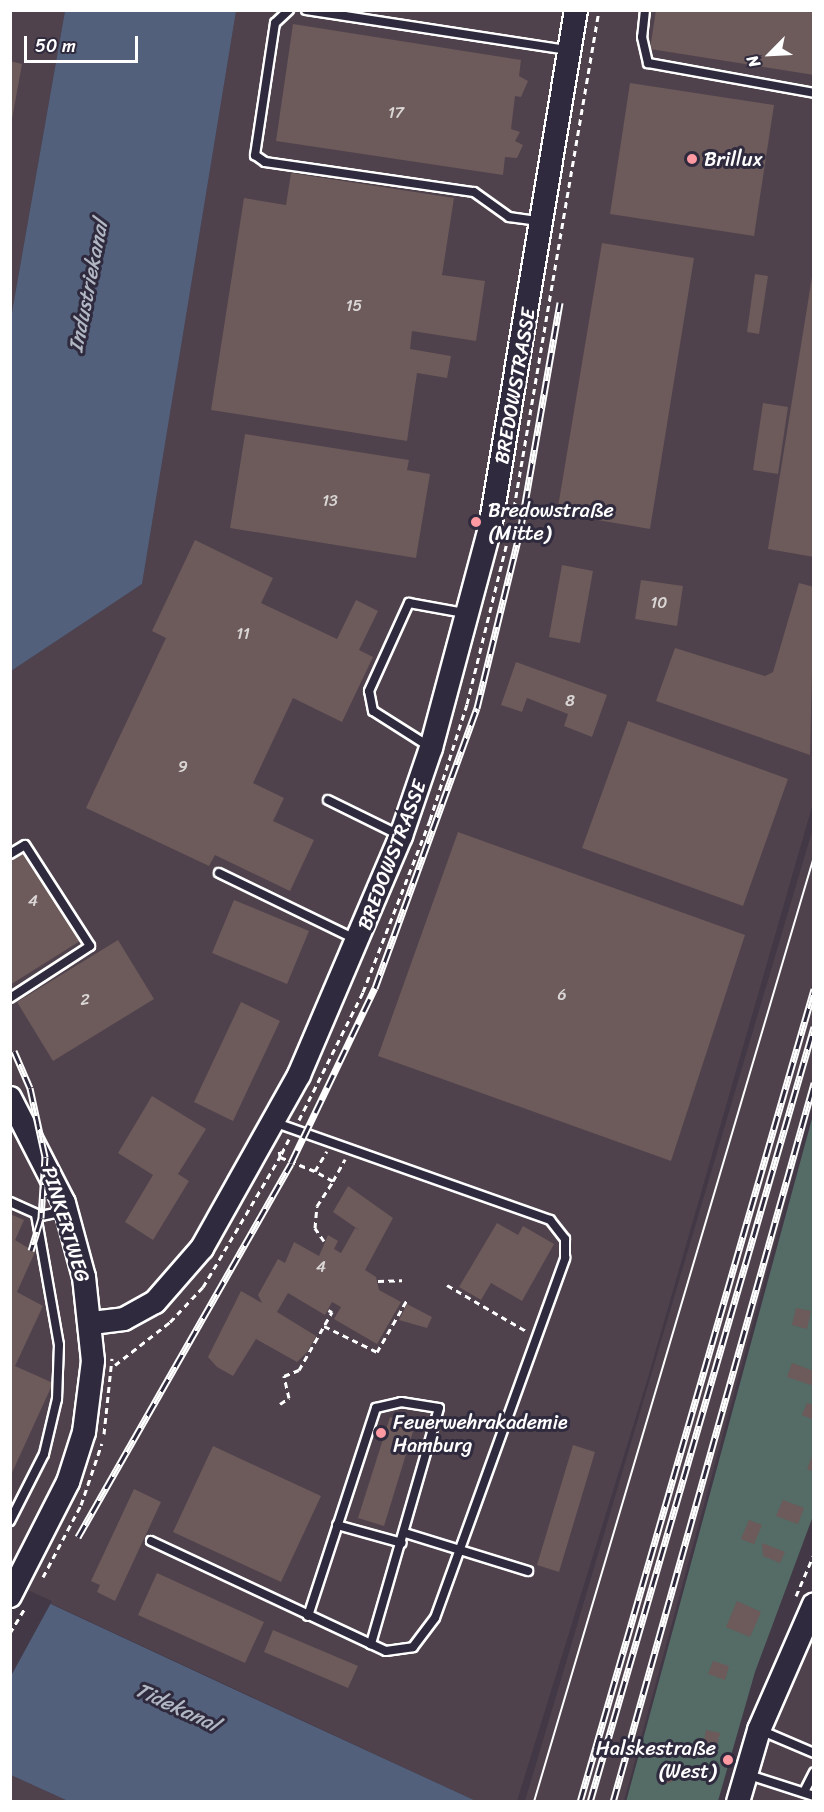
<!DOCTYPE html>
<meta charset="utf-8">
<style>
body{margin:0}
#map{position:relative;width:824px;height:1812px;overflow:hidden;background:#423846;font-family:Sriracha,sans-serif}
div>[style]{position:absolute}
.built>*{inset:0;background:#4f424c}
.green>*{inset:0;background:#546b66}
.water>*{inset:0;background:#53607c}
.pier>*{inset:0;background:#423846}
.building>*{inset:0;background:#6d5a5a}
.round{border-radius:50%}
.path>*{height:3px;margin-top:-1.5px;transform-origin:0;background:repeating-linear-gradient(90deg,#fff 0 6px,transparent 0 10.5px)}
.roads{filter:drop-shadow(2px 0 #fff) drop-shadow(-2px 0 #fff) drop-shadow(0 2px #fff) drop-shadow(0 -2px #fff)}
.lane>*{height:8px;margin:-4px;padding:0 4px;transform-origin:4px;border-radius:4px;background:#2f2a3d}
.secondary>*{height:22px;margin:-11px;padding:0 11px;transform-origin:11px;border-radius:11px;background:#2f2a3d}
.tram>*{height:1.5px;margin:-0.75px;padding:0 0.75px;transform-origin:0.75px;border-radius:0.75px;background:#fff}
.rail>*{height:7px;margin-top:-3.5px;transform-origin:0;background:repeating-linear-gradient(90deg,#2f2a3d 0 14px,#fff 0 28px);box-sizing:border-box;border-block:2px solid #fff}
.dots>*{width:16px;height:16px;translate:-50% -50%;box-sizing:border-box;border:3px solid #2f2a3d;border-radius:50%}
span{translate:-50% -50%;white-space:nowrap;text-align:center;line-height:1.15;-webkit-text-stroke:6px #2f2a3d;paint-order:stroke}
.number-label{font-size:16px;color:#dad6d6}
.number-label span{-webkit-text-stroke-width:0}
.poi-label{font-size:20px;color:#fff}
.left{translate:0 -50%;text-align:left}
.right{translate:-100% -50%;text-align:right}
.street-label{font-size:20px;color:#fff}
.water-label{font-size:21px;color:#b2b7c4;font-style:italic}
.frame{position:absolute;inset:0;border:12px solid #fff;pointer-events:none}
.north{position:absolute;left:740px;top:24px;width:60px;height:60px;-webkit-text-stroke:4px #2f2a3d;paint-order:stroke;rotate:246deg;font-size:16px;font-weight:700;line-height:24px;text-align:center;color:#fff}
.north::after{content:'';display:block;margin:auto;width:21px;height:27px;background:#fff;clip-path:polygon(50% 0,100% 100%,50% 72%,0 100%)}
.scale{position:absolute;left:24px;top:36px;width:114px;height:27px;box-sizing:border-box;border:3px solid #fff;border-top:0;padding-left:8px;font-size:18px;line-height:21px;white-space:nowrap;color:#fff;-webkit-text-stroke:4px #2f2a3d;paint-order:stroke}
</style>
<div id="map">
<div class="built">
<i style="clip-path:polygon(11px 11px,65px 11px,11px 318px)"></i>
<i style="clip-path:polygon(236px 11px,813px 11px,813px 803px,647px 1381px,517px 1801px,476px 1801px,11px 1585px,11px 671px,142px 584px)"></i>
<i style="clip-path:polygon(813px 828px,813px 1101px,624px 1801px,525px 1801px)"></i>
<i style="clip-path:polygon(813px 1620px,813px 1801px,748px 1802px,756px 1761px)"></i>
<i style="clip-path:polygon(11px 1775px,68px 1801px,11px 1801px)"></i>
</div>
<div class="green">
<i style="clip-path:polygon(813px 1115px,813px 1516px,755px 1672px,718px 1801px,626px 1802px)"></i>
</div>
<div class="water">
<i style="clip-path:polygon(65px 11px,236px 11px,142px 584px,11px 671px,11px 318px)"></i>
<i style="clip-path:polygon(10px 1585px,296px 1718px,476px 1801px,68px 1801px,11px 1775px)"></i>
</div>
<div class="pier">
<i style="clip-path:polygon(10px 1582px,52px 1601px,11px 1676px)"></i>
</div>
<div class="building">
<i style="clip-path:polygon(656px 10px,814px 10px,814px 75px,650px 49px)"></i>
<i style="clip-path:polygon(293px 24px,521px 60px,519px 76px,528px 81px,521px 97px,515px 96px,511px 129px,520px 132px,515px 141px,523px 145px,517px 158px,505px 157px,503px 175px,276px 141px)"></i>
<i style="clip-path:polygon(10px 61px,22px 64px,12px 119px,10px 118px)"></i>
<i style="clip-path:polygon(630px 83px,774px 105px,754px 236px,610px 214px)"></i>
<i style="clip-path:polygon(291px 173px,454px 198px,442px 275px,485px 281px,476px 341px,412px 331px,410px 349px,451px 356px,447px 378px,417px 373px,407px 441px,211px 410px,244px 198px,286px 205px)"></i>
<i style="clip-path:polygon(602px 243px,694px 258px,650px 529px,557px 513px)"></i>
<i style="clip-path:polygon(755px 274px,768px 276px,759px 334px,747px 332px)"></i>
<i style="clip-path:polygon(812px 277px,814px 278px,814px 557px,768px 549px)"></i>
<i style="clip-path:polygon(763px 403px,788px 407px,778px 474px,753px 470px)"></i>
<i style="clip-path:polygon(245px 434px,409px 460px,407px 470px,430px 474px,416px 558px,230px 528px)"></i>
<i style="clip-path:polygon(195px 540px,273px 578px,261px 603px,337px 639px,356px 600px,378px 611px,359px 650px,373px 657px,342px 722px,293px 698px,253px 783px,284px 798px,273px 821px,314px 840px,290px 891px,215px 855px,209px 866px,86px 808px,166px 638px,152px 631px)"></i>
<i style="clip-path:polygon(562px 565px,593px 571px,580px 643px,549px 637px)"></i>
<i style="clip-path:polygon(641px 580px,683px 586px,677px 626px,635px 619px)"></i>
<i style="clip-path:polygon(799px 583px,814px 587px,810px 755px,656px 701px,675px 648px,765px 676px,773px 672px)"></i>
<i style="clip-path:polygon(516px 662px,607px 695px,592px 737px,564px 726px,568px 714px,527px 698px,522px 712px,501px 705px)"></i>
<i style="clip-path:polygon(628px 721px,788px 779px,743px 906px,582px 848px)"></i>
<i style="clip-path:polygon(458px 832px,745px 935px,671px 1161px,378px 1056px)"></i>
<i style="clip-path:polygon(24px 853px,80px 941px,10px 985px,10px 862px)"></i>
<i style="clip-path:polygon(234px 900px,309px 931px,287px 984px,212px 953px)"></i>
<i style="clip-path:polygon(118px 940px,154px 999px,53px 1061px,17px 1002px)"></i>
<i style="clip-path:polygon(241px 1002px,280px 1021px,233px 1121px,194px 1102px)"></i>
<i style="clip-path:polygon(152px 1096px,206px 1129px,178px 1174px,189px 1181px,153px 1240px,125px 1222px,153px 1175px,118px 1153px)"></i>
<i style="clip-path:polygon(348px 1186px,393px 1218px,365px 1270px,376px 1277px,379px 1290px,401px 1302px,377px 1344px,334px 1319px,341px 1307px,332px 1302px,325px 1315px,288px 1293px,277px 1312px,316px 1336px,307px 1352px,297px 1362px,256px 1339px,233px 1376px,217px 1367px,208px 1357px,241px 1291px,262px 1303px,258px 1295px,278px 1259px,285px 1263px,294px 1242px,319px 1256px,328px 1235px,338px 1241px,334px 1249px,341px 1253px,355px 1228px,359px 1230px,333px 1212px)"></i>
<i style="clip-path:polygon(10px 1214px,24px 1220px,15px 1240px,35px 1252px,17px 1292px,43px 1306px,15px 1366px,53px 1383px,10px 1477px)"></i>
<i style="clip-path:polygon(497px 1223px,518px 1235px,523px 1226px,554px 1244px,522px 1301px,491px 1283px,481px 1300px,459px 1287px)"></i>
<i style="clip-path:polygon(407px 1304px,432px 1317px,427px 1328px,399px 1320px)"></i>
<i style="clip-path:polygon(796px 1308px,811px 1311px,807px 1329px,792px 1325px)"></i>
<i style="clip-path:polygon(792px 1363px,814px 1371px,814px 1386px,787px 1377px)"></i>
<i style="clip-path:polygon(807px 1403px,814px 1405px,814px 1420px,802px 1415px)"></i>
<i style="clip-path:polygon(390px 1417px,415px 1425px,384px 1526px,358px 1518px)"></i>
<i style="clip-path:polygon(573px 1445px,595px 1452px,559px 1572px,537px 1565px)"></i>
<i style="clip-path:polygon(213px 1446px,321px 1496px,281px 1582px,173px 1532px)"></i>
<i style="clip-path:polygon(814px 1452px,814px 1472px,807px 1469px)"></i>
<i style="clip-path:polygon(134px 1489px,161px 1502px,115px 1601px,97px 1592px,100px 1585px,91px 1581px)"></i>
<i style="clip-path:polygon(783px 1500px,804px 1508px,798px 1524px,776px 1516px)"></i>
<i style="clip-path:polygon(749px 1520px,762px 1525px,754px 1544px,741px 1539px)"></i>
<i style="clip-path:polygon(762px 1543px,785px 1552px,780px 1563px,763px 1556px)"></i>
<i style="clip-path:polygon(157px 1573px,264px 1622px,245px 1663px,138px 1615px)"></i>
<i style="clip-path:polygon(737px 1601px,761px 1612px,750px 1637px,726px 1627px)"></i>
<i style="clip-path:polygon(273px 1630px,358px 1666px,348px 1688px,264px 1652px)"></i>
<i style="clip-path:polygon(713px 1661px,729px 1666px,725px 1680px,708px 1674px)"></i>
<i style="clip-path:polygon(706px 1730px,720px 1733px,716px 1749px,703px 1746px)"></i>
<i class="round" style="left:659px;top:1767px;width:16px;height:16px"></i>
</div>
<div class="path">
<i style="left:514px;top:508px;width:505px;rotate:-80.31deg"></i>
<i style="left:299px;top:1120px;width:143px;rotate:-63.4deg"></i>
<i style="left:363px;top:992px;width:185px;rotate:-68.7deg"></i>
<i style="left:430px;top:820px;width:122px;rotate:-72.3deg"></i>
<i style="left:467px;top:704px;width:171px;rotate:-76.1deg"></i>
<i style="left:289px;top:1139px;width:20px;rotate:117deg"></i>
<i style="left:280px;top:1157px;width:38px;rotate:22deg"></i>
<i style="left:333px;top:1181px;width:25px;rotate:-61deg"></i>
<i style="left:324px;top:1241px;width:16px;rotate:-125deg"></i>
<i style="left:315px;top:1228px;width:22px;rotate:-85deg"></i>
<i style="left:317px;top:1206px;width:30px;rotate:-57deg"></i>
<i style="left:333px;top:1181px;width:21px;rotate:-151deg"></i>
<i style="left:315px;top:1171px;width:23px;rotate:-59deg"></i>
<i style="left:378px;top:1281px;width:24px;rotate:-2deg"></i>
<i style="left:447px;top:1285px;width:91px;rotate:30.2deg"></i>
<i style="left:324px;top:1326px;width:59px;rotate:26.1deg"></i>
<i style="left:377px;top:1352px;width:62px;rotate:-60.1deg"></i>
<i style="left:115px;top:1365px;width:70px;rotate:-38deg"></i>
<i style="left:170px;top:1322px;width:48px;rotate:-46.7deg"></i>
<i style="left:203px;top:1287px;width:151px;rotate:-59.4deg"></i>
<i style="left:280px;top:1157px;width:8px;rotate:-97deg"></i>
<i style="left:280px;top:1404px;width:11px;rotate:-34deg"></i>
<i style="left:289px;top:1398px;width:23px;rotate:-103deg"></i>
<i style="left:284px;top:1376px;width:16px;rotate:-22deg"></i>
<i style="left:299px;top:1370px;width:67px;rotate:-60.4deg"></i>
<i style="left:332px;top:1312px;width:4px;rotate:-153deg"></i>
<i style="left:104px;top:1434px;width:76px;rotate:-84deg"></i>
<i style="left:43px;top:1577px;width:81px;rotate:-62.2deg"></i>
<i style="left:81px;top:1505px;width:65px;rotate:-71.3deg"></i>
<i style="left:796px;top:1596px;width:46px;rotate:-66.8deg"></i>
<i style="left:10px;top:1633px;width:29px;rotate:-59deg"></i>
</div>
<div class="roads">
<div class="lane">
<i style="left:289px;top:10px;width:19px;rotate:137deg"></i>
<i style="left:275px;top:23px;width:134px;rotate:98.6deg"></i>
<i style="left:255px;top:155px;width:12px;rotate:35deg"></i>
<i style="left:265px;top:162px;width:211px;rotate:8.2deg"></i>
<i style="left:474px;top:192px;width:43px;rotate:35.5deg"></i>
<i style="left:509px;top:217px;width:28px;rotate:8deg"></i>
<i style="left:306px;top:10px;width:265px;rotate:8.7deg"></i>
<i style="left:645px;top:10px;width:27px;rotate:96deg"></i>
<i style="left:642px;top:37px;width:27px;rotate:77deg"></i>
<i style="left:648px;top:63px;width:169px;rotate:10.2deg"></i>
<i style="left:430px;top:747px;width:67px;rotate:-147.7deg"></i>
<i style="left:373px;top:711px;width:20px;rotate:-101deg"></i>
<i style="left:369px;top:691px;width:97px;rotate:-65.6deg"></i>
<i style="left:409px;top:603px;width:56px;rotate:10.3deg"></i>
<i style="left:328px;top:800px;width:79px;rotate:26.2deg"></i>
<i style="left:10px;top:854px;width:17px;rotate:-31deg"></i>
<i style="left:25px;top:845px;width:120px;rotate:57.2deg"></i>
<i style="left:90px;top:946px;width:95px;rotate:147deg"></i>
<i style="left:219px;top:873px;width:151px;rotate:25.9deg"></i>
<i style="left:10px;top:1202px;width:34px;rotate:24deg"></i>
<i style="left:41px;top:1216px;width:24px;rotate:-12deg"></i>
<i style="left:10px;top:1521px;width:75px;rotate:-63.1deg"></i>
<i style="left:44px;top:1454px;width:57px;rotate:-76.7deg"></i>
<i style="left:57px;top:1399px;width:54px;rotate:-87.9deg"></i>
<i style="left:59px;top:1345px;width:132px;rotate:-100deg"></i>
<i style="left:337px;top:1525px;width:67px;rotate:15.5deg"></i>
<i style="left:405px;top:1533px;width:129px;rotate:17.2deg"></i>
<i style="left:151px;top:1541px;width:259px;rotate:25.1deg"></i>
<i style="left:386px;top:1651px;width:27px;rotate:-8deg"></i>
<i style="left:413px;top:1647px;width:36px;rotate:-53deg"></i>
<i style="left:435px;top:1618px;width:383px;rotate:-70.1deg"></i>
<i style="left:565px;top:1258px;width:19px;rotate:-90deg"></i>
<i style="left:565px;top:1239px;width:24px;rotate:-128deg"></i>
<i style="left:550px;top:1220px;width:291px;rotate:-160.5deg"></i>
<i style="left:308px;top:1616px;width:219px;rotate:-71.9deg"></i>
<i style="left:376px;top:1408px;width:26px;rotate:-13deg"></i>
<i style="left:401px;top:1402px;width:38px;rotate:9deg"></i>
<i style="left:439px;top:1408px;width:246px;rotate:106.1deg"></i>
<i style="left:760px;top:1730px;width:59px;rotate:23.1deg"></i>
<i style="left:749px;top:1775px;width:68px;rotate:17.9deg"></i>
<i style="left:804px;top:1792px;width:22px;rotate:-63deg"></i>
</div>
<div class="secondary">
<i style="left:10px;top:1098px;width:118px;rotate:62.8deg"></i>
<i style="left:64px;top:1203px;width:77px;rotate:74.9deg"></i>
<i style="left:84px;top:1277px;width:84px;rotate:83.9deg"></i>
<i style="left:93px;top:1361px;width:72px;rotate:97.2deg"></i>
<i style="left:84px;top:1432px;width:52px;rotate:107.7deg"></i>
<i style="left:68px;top:1482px;width:128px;rotate:117deg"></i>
<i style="left:92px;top:1323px;width:32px;rotate:-7deg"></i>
<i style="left:124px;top:1319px;width:35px;rotate:-29deg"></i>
<i style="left:155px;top:1302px;width:72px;rotate:-49deg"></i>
<i style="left:202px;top:1248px;width:198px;rotate:-60.7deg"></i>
<i style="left:299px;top:1075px;width:260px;rotate:-66.9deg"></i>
<i style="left:401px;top:836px;width:93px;rotate:-71.2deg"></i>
<i style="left:431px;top:748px;width:228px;rotate:-75deg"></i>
<i style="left:490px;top:528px;width:525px;rotate:-80.57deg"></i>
<i style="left:738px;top:1802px;width:75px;rotate:-73.7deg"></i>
<i style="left:759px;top:1730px;width:137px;rotate:-66.4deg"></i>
</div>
</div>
<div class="tram">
<i style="left:534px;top:1802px;width:986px;rotate:-73.5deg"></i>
</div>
<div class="rail">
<i style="left:14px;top:1051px;width:40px;rotate:66.6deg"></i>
<i style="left:30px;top:1088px;width:71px;rotate:77.7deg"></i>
<i style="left:45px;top:1157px;width:61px;rotate:93.8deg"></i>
<i style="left:41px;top:1218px;width:34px;rotate:107deg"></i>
<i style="left:78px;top:1537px;width:430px;rotate:-60.3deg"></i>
<i style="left:291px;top:1163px;width:194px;rotate:-64.4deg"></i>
<i style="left:375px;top:988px;width:298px;rotate:-70deg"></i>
<i style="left:477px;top:708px;width:181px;rotate:-76.3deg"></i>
<i style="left:520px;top:532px;width:233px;rotate:-80.1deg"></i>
<i style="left:580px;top:1802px;width:846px;rotate:-73.94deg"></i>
<i style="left:590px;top:1802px;width:807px;rotate:-73.88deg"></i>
<i style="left:613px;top:1802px;width:747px;rotate:-74.38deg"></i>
</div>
<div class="dots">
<i style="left:692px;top:159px;background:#ff9aa2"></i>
<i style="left:476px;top:522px;background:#ff9aa2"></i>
<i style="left:381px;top:1433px;background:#ff9aa2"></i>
<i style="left:728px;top:1760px;background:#ff9aa2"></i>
</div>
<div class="number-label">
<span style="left:396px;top:113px">17</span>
<span style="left:354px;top:306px">15</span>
<span style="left:330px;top:501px">13</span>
<span style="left:659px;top:603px">10</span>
<span style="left:243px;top:634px">11</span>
<span style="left:570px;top:701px">8</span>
<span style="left:183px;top:767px">9</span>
<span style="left:33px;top:901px">4</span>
<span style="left:562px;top:995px">6</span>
<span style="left:85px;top:1000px">2</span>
<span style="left:321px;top:1267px">4</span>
</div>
<div class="poi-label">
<span class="left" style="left:704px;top:159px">Brillux</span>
<span class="left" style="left:488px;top:522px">Bredowstraße<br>(Mitte)</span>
<span class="left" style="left:393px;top:1434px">Feuerwehrakademie<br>Hamburg</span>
<span class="right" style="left:716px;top:1760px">Halskestraße<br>(West)</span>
</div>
<div class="street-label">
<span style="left:515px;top:386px;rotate:-80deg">BREDOWSTRASSE</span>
<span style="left:392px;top:855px;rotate:-69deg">BREDOWSTRASSE</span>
<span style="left:66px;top:1224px;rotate:73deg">PINKERTWEG</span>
</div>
<div class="water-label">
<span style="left:88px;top:286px;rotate:-79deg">Industriekanal</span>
<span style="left:177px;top:1707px;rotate:25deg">Tidekanal</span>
</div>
<div class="frame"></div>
<div class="north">N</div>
<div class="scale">50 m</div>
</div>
